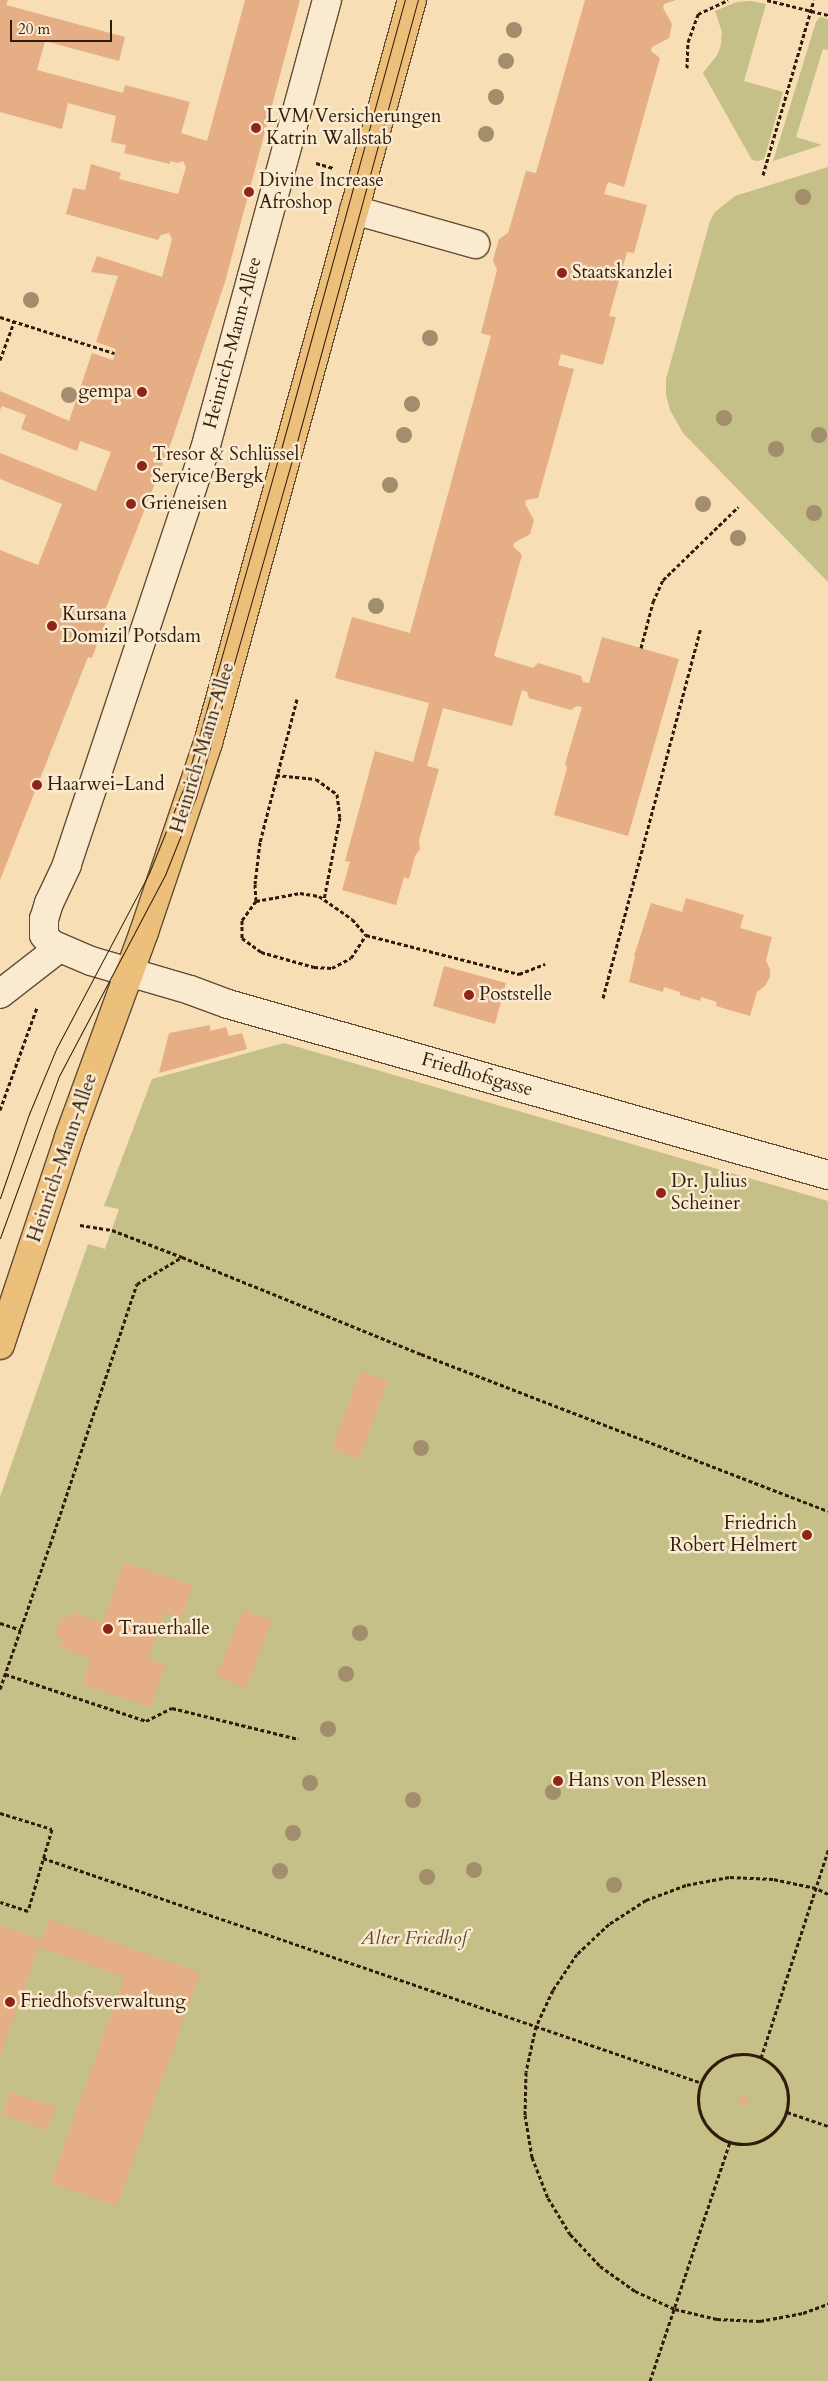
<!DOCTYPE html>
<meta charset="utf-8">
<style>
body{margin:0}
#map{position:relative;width:828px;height:2381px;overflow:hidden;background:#f7deb5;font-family:Cardo,serif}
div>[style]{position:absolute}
.green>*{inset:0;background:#c5bf88}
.building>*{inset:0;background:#e5ae85}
.path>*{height:3px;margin-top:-1.5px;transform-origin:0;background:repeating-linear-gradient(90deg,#311b0b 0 4px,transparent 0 6.5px)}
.path>.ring{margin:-1.5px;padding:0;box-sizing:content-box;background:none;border:3px solid #311b0b;border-radius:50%}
.roads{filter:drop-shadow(1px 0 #624c36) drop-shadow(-1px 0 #624c36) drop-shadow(0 1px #624c36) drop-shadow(0 -1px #624c36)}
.minor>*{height:28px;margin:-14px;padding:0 14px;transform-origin:14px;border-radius:14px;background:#faeacf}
.major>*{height:28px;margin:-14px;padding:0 14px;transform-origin:14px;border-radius:14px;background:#ecbf7a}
.tram>*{height:1px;margin:-0.5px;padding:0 0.5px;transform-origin:0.5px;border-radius:0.5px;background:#311b0b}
.trees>*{width:16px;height:16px;margin:-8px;border-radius:50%;background:#a28e6c}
.dots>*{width:14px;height:14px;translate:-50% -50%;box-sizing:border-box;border:2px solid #faeacf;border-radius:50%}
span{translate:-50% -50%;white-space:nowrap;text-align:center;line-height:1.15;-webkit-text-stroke:5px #faeacf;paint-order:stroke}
.poi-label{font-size:19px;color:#311b0b}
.left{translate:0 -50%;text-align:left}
.right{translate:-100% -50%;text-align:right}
.street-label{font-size:19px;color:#311b0b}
.park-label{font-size:19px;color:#5d4c30;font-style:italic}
.scale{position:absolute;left:10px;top:20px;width:102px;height:22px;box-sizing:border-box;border:2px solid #311b0b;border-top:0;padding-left:6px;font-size:15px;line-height:18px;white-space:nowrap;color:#311b0b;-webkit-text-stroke:4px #faeacf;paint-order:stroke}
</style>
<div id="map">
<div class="green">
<i style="clip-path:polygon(751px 1px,766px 4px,744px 81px,783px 92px,767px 150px,764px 159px,758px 161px,752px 160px,703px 73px,718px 54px,721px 44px,722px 32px,715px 11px,737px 2px)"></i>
<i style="clip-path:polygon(820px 17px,828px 19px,828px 50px,823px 49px,796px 137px,822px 145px,773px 161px,816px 22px)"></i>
<i style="clip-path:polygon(828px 167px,828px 582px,683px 433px,670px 410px,666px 395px,666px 379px,710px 221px,715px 212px,735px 196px)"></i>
<i style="clip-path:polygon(284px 1043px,828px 1201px,828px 2381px,0 2381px,0 1497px,88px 1244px,105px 1249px,119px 1209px,104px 1206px,152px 1079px)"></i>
</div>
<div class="building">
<i style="clip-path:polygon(0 0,8px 0,6px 5px,125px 37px,119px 61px,45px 41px,37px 70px,123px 93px,125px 85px,190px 102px,181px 133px,207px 141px,245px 0,300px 0,225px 282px,172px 440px,104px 613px,109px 615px,100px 636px,92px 658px,88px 657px,0 880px,0 550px,38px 565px,62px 504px,0 479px,0 453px,96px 491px,111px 452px,80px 441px,77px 451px,21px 429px,26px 415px,2px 406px,0 410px,0 391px,69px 421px,92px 353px,113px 360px,116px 349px,96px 342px,118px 276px,91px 272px,97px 256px,162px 277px,172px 239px,169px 233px,161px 235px,158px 240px,66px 214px,73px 188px,85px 190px,91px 164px,121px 173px,119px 179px,178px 194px,186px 167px,183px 161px,178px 163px,170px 161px,170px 164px,124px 153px,126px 145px,111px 142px,116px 116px,68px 103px,62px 129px,0 112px)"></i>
<i style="clip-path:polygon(585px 0,676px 0,664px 4px,663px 8px,672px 24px,669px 38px,652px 47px,651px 51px,660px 58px,624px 187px,608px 182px,604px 194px,647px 205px,634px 253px,627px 252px,609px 316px,616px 317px,603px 365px,561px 354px,558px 365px,574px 369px,538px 498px,526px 500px,525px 504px,534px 520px,530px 534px,514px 543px,513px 546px,522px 555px,494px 656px,533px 668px,538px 663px,581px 676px,583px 682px,589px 683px,602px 637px,679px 659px,628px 836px,554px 815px,567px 768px,565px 764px,582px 707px,577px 706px,571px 710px,529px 698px,527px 692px,522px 690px,512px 726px,443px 708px,427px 766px,439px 769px,419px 840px,420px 849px,415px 856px,409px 879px,404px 877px,396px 905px,342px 890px,350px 862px,345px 861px,375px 751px,413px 762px,429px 703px,335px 678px,352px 617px,410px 633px,491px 336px,481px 333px,497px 270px,493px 260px,499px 239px,508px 233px,526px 171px,536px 173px)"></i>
<i style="clip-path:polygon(686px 898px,744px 915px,740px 928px,772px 937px,766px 960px,770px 970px,770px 977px,765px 986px,757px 992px,750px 1016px,716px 1006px,717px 1002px,701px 997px,700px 1001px,680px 995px,680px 992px,664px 987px,663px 992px,629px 982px,635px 957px,634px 956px,651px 903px,682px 912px)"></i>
<i style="clip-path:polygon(444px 966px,506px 983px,495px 1024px,433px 1006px)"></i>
<i style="clip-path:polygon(210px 1025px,210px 1031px,226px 1027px,229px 1036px,242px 1033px,247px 1049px,159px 1073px,169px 1033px)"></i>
<i style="clip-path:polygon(361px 1371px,388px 1381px,359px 1459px,332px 1448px)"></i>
<i style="clip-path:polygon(124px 1562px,193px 1585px,182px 1619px,164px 1613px,148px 1659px,165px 1665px,151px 1707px,82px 1684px,91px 1658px,60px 1648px,63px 1639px,55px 1636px,62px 1616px,69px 1618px,72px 1612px,103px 1623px)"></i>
<i style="clip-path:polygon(243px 1610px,272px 1621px,246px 1688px,217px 1676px)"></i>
<i style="clip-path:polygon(49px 1919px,200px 1973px,117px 2206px,51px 2183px,124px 1977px,39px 1947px,0 2056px,0 1925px,42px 1940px)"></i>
<i style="clip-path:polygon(10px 2092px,55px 2107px,47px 2130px,2px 2115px)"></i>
<i style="clip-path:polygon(741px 2095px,749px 2098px,747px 2106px,739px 2103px)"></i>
</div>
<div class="path">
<i style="left:767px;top:0;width:63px;rotate:13.8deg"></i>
<i style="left:687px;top:68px;width:26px;rotate:-88deg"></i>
<i style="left:688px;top:42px;width:30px;rotate:-70deg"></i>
<i style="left:698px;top:14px;width:33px;rotate:-25deg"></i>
<i style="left:316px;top:163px;width:19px;rotate:16deg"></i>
<i style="left:763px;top:175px;width:182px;rotate:-73.8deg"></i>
<i style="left:0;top:317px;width:120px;rotate:17.5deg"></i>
<i style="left:0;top:360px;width:40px;rotate:-69.8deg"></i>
<i style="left:641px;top:648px;width:48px;rotate:-75.4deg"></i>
<i style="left:653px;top:602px;width:24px;rotate:-66deg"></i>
<i style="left:663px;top:580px;width:105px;rotate:-44.2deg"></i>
<i style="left:297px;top:699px;width:148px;rotate:104.5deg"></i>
<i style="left:260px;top:842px;width:42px;rotate:96.8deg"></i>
<i style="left:255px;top:884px;width:17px;rotate:87deg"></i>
<i style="left:256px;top:901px;width:24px;rotate:126deg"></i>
<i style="left:242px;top:920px;width:18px;rotate:90deg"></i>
<i style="left:242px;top:938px;width:24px;rotate:36deg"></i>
<i style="left:261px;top:952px;width:55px;rotate:15.8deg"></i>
<i style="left:314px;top:967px;width:18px;rotate:3deg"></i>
<i style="left:332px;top:968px;width:21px;rotate:-28deg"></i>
<i style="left:351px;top:958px;width:27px;rotate:-57deg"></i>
<i style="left:366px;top:935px;width:158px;rotate:14.3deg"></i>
<i style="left:519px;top:974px;width:28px;rotate:-21deg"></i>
<i style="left:276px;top:775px;width:40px;rotate:5.7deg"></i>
<i style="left:316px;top:779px;width:26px;rotate:36deg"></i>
<i style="left:337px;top:794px;width:23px;rotate:83deg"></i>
<i style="left:340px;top:817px;width:84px;rotate:101deg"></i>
<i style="left:256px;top:901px;width:45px;rotate:-10.3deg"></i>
<i style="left:300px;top:893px;width:19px;rotate:9deg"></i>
<i style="left:319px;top:896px;width:40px;rotate:34.9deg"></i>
<i style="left:352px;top:919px;width:21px;rotate:49deg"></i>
<i style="left:603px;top:998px;width:381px;rotate:-75.2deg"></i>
<i style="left:0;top:1110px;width:109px;rotate:-70.2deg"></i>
<i style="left:80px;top:1225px;width:32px;rotate:9deg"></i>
<i style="left:112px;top:1230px;width:75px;rotate:21.1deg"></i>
<i style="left:0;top:1623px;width:22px;rotate:18deg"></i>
<i style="left:5px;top:1674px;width:149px;rotate:18.4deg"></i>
<i style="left:146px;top:1721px;width:29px;rotate:-27deg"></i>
<i style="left:172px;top:1708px;width:130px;rotate:13.8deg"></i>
<i style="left:0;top:1689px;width:152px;rotate:-70.9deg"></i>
<i style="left:50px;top:1545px;width:275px;rotate:-71.6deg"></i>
<i style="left:137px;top:1284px;width:52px;rotate:-31deg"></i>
<i style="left:182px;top:1257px;width:258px;rotate:22.1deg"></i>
<i style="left:421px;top:1354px;width:436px;rotate:21.1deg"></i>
<i style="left:0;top:1813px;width:54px;rotate:17.1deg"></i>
<i style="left:52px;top:1829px;width:85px;rotate:106.3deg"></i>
<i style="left:28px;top:1911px;width:29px;rotate:-162deg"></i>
<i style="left:43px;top:1858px;width:696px;rotate:18.85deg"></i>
<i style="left:828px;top:1894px;width:13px;rotate:-153deg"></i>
<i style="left:816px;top:1888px;width:44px;rotate:-168.2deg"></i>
<i style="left:773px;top:1879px;width:44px;rotate:-177.4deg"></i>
<i style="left:729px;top:1877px;width:44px;rotate:169.5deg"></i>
<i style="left:686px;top:1885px;width:43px;rotate:159.4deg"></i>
<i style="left:646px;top:1900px;width:44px;rotate:147deg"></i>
<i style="left:609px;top:1924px;width:44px;rotate:136.8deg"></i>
<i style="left:577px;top:1954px;width:43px;rotate:123.7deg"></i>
<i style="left:553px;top:1990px;width:40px;rotate:115deg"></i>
<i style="left:536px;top:2026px;width:47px;rotate:102.3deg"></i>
<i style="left:526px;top:2072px;width:43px;rotate:91.3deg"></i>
<i style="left:525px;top:2115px;width:43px;rotate:80.5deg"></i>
<i style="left:532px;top:2157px;width:44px;rotate:68.7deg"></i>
<i style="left:548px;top:2198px;width:42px;rotate:58.6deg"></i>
<i style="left:570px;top:2234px;width:44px;rotate:46.8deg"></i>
<i style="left:600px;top:2266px;width:43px;rotate:35.5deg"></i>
<i style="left:635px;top:2291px;width:44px;rotate:24.2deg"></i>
<i style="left:675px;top:2309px;width:43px;rotate:13.4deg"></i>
<i style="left:717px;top:2319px;width:43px;rotate:2.7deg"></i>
<i style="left:760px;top:2321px;width:44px;rotate:-10.5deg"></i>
<i style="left:803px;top:2313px;width:27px;rotate:-20deg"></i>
<i class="ring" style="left:698px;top:2054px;width:87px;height:87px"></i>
<i style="left:761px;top:2058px;width:219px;rotate:-72.1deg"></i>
<i style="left:787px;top:2112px;width:43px;rotate:18.9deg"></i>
<i style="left:650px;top:2381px;width:252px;rotate:-71.5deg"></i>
</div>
<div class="roads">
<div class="minor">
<i style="left:327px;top:0;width:468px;rotate:105.2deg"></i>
<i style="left:204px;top:452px;width:435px;rotate:108.4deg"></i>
<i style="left:67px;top:865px;width:42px;rotate:115.3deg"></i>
<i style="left:49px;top:903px;width:17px;rotate:107deg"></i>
<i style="left:44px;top:919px;width:16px;rotate:90deg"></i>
<i style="left:44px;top:935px;width:11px;rotate:52deg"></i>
<i style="left:51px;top:944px;width:43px;rotate:23deg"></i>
<i style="left:91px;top:961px;width:103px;rotate:16.3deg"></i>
<i style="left:190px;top:990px;width:40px;rotate:20.2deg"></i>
<i style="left:228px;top:1004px;width:624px;rotate:15.91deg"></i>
<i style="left:354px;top:210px;width:126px;rotate:15.7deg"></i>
<i style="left:0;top:994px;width:75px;rotate:-37.9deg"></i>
</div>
<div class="major">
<i style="left:0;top:1345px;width:219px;rotate:-71.6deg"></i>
<i style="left:69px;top:1137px;width:218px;rotate:-69.9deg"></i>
<i style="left:144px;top:932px;width:200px;rotate:-71.3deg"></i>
<i style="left:208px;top:743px;width:770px;rotate:-74.65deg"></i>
</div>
</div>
<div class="tram">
<i style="left:0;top:1198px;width:89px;rotate:-71deg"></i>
<i style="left:29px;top:1114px;width:70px;rotate:-67.4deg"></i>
<i style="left:56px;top:1049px;width:199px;rotate:-62.1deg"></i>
<i style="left:149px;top:873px;width:98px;rotate:-67.9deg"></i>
<i style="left:186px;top:782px;width:342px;rotate:-74.1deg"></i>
<i style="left:280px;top:453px;width:470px;rotate:-74.6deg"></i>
<i style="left:0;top:1238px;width:172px;rotate:-70deg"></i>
<i style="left:59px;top:1076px;width:227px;rotate:-62.2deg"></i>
<i style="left:165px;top:875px;width:84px;rotate:-68.3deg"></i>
<i style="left:196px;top:797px;width:350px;rotate:-74.1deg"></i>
<i style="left:292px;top:460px;width:477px;rotate:-74.7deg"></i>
</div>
<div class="trees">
<i style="left:514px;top:30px"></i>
<i style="left:506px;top:61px"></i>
<i style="left:496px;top:97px"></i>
<i style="left:486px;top:134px"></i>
<i style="left:803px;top:197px"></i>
<i style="left:31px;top:300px"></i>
<i style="left:430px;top:338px"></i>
<i style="left:69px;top:395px"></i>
<i style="left:412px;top:404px"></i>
<i style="left:724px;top:418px"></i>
<i style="left:404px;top:435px"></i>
<i style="left:819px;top:435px"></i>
<i style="left:776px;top:449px"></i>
<i style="left:390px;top:485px"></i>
<i style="left:703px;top:504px"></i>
<i style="left:814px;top:513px"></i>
<i style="left:738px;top:538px"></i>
<i style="left:376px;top:606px"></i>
<i style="left:421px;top:1448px"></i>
<i style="left:360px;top:1633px"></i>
<i style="left:346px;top:1674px"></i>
<i style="left:328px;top:1729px"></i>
<i style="left:310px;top:1783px"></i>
<i style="left:553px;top:1792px"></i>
<i style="left:413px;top:1800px"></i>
<i style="left:293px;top:1833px"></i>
<i style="left:474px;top:1870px"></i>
<i style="left:280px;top:1871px"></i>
<i style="left:427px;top:1877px"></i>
<i style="left:614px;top:1885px"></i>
</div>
<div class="dots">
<i style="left:256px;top:128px;background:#8f2418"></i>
<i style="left:249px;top:192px;background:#8f2418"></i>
<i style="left:562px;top:273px;background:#8f2418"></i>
<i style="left:142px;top:392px;background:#8f2418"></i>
<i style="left:142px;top:466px;background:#8f2418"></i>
<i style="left:131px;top:504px;background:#8f2418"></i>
<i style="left:52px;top:626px;background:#8f2418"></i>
<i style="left:37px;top:785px;background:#8f2418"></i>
<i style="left:469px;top:995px;background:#8f2418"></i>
<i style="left:661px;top:1193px;background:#8f2418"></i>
<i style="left:807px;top:1535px;background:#8f2418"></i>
<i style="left:108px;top:1629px;background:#8f2418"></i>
<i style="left:558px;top:1781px;background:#8f2418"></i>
<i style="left:10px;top:2002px;background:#8f2418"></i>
</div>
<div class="poi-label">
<span class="left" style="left:266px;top:128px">LVM Versicherungen<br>Katrin Wallstab</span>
<span class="left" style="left:259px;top:192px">Divine Increase<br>Afroshop</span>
<span class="left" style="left:572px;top:273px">Staatskanzlei</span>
<span class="right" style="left:132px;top:392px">gempa</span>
<span class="left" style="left:152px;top:466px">Tresor &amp; Schlüssel<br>Service Bergk</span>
<span class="left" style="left:141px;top:504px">Grieneisen</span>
<span class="left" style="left:62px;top:626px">Kursana<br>Domizil Potsdam</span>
<span class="left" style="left:47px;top:785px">Haarwei-Land</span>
<span class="left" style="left:479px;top:995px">Poststelle</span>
<span class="left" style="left:671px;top:1193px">Dr. Julius<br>Scheiner</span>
<span class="right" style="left:797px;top:1535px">Friedrich<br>Robert Helmert</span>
<span class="left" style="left:118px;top:1629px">Trauerhalle</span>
<span class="left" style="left:568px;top:1781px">Hans von Plessen</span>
<span class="left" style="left:20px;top:2002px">Friedhofsverwaltung</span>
</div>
<div class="street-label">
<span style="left:233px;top:343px;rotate:-75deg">Heinrich-Mann-Allee</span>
<span style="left:203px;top:748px;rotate:-73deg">Heinrich-Mann-Allee</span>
<span style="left:477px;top:1075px;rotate:16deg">Friedhofsgasse</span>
<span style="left:63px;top:1158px;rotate:-71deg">Heinrich-Mann-Allee</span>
</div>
<div class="park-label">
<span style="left:414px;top:1939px">Alter Friedhof</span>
</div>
<div class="scale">20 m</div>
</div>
